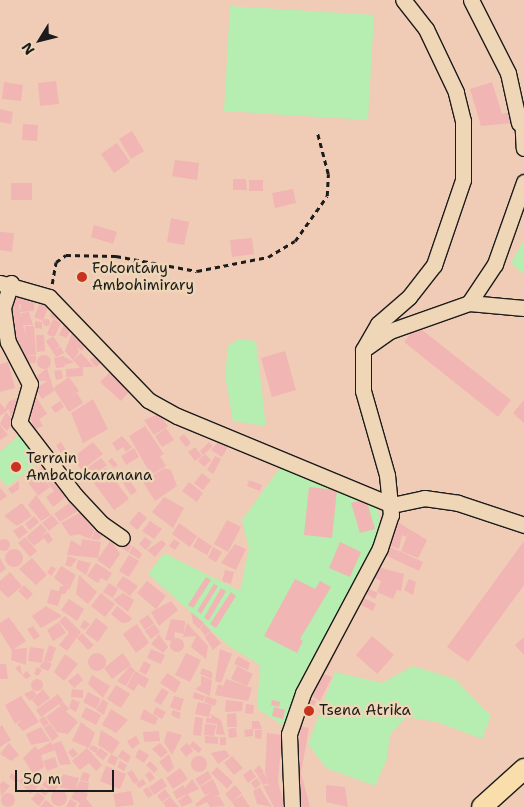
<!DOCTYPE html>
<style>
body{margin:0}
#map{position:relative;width:524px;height:807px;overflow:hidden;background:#f0ccb6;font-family:"Shantell Sans",sans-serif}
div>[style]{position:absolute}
.green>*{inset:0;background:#b6edb0}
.building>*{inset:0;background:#f1b5b3}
.round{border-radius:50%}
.path>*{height:2.5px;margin-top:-1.25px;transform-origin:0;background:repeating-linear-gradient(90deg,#1c1c1c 0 5px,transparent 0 9px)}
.roads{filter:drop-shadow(1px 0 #1c1c1c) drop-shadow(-1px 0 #1c1c1c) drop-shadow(0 1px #1c1c1c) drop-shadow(0 -1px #1c1c1c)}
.minor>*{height:15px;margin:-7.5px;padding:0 7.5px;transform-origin:7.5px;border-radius:7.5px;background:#efd6b7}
.major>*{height:20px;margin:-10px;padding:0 10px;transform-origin:10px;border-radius:10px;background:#f9deab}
.dots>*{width:14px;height:14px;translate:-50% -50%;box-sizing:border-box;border:2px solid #efd6b7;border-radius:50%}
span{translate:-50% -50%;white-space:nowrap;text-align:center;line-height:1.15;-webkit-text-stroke:5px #efd6b7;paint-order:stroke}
.poi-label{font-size:15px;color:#1c1c1c}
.left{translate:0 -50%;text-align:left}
.north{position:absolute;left:15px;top:15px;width:50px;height:50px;-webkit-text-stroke:4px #efd6b7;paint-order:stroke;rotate:234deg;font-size:14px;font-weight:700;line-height:20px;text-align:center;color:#1c1c1c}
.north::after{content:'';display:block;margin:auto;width:18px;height:22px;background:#1c1c1c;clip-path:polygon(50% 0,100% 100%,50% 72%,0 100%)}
.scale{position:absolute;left:15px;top:770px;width:99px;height:22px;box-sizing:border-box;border:2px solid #1c1c1c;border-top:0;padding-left:6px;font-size:15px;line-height:18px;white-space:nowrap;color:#1c1c1c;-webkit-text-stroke:4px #efd6b7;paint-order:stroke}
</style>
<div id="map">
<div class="green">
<i style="clip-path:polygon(230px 6px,374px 15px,368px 120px,224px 111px)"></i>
<i style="clip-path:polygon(524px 240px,524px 275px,511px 263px)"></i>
<i style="clip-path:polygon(238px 339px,256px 341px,266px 426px,233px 421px,225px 375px,228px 346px)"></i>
<i style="clip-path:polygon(25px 430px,47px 457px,7px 487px,0 478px,0 452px)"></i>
<i style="clip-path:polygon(280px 468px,377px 502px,381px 531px,284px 726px,257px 709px,260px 665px,230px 647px,148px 574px,164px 553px,240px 591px,249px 548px,242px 520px)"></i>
<i style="clip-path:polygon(413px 666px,455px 679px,491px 716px,482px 739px,437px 722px,406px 717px,390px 735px,387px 759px,375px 786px,326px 768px,308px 744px,335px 672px,382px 683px)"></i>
</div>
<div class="building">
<i style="clip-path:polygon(56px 81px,59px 104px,40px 106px,38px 83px)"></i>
<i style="clip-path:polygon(4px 82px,23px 85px,21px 101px,2px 99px)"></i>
<i style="clip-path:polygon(492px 82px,502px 114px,510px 112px,513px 123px,481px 126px,470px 89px)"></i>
<i style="clip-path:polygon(0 109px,13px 112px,11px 124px,0 122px)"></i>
<i style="clip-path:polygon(23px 124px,38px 125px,37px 141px,22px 140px)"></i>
<i style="clip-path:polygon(132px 131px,144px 151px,131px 159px,119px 139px)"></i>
<i style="clip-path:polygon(117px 143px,130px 162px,114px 173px,101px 154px)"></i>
<i style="clip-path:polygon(175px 160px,199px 163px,197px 180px,172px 176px)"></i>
<i style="clip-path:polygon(233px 179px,246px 179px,247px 190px,233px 190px)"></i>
<i style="clip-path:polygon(249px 180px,263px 180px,263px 191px,249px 191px)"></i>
<i style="clip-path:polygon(11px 183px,32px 183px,32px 200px,11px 200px)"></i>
<i style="clip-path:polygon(293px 189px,296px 203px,275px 208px,272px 193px)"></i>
<i style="clip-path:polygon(171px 218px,189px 222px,184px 245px,167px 242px)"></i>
<i style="clip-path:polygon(94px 225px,117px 232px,113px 244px,91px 237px)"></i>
<i style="clip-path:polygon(0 232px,14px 233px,12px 252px,0 250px)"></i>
<i style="clip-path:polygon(252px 238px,254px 254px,232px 257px,230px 240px)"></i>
<i style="clip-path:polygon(13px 291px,35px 292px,34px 311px,20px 312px,21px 304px,19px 305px,21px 318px,21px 313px,29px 312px,33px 325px,23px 325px,26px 335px,25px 326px,34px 326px,36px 355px,26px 356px,36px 356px,36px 363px,23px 364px,19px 344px,28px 342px,15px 344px,11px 319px,17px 318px,11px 318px,10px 312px)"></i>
<i style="clip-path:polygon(40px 303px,48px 307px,43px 321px,34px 317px)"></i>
<i style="clip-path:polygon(53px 309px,62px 315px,60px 321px,50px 317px)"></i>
<i class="round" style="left:42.5px;top:318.5px;width:7px;height:7px"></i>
<i style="clip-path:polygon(53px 319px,61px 323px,55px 336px,50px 336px,47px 334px)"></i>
<i style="clip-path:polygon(35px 321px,42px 322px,42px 329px,35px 328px)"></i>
<i style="clip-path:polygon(65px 322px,72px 326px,67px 338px,59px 335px)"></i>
<i style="clip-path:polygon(417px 326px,511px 400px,498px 417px,404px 342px)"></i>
<i style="clip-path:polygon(73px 330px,90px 338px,82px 351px,77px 347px,79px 352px,73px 360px,65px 351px)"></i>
<i style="clip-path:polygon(36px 335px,44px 335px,45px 351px,37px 352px)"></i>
<i style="clip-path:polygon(53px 336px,60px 346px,55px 350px,61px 347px,64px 353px,56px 357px,46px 341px)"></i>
<i style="clip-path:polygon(285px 351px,296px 390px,272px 397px,261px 358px)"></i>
<i style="clip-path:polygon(100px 352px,106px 359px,96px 367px,90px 360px)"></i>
<i style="clip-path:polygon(81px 353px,94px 367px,83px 367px,83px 376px,66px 377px,66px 369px,80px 368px,73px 360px)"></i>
<i class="round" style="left:37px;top:355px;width:14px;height:14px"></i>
<i style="clip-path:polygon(63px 356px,74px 362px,65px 365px,63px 360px,65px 367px,56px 368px,54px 358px)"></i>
<i style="clip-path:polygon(8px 362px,15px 388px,0 392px,0 364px)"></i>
<i style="clip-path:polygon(47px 368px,54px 391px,42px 399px,35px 389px,47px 381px,39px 381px,37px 376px)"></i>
<i style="clip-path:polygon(61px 370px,63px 378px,56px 380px,54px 371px)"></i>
<i style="clip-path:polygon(111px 371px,129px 392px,121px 401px,100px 382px)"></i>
<i style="clip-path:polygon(69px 377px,79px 391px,66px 399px,77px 393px,83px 403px,69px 412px,53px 388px)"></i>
<i style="clip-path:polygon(35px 395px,47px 414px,39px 419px,43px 426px,34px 430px,28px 408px)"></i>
<i style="clip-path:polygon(20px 398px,11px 417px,9px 409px,0 416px,0 403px,5px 409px,9px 401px)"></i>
<i style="clip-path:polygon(93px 399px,108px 429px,83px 443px,71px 413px)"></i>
<i style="clip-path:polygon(524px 400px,524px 423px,513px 413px)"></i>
<i style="clip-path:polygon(60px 401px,64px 407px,55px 413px,51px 407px)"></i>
<i style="clip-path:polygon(6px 412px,14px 421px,7px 431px,0 424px)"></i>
<i style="clip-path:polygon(159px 414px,168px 426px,154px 435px,144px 420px)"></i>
<i style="clip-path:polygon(0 425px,8px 435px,0 440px)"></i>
<i style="clip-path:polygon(145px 426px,164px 454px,160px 456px,166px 466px,151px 475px,129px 436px)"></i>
<i style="clip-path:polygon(166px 428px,174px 440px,162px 447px,155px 436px)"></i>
<i style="clip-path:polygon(184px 434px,191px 443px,186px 447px,179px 438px)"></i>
<i style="clip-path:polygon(122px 436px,132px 447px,126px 452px,123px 447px,117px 451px,112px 443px)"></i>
<i style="clip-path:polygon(222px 437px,231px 442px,222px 457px,211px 450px)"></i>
<i style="clip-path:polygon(61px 442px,66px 450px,61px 453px,56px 445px)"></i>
<i style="clip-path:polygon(93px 442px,103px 454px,82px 470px,72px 458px)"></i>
<i style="clip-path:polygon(209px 442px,213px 446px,203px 455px,200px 451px)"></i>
<i style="clip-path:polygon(195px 447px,202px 456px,195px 461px,188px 452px)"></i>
<i style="clip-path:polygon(134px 448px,139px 457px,126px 465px,121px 456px)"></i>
<i style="clip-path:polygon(205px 454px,211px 460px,204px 467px,198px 461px)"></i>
<i style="clip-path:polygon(215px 456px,221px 459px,213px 474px,207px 470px)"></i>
<i style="clip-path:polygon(101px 458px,107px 465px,89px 479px,83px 471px)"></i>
<i style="clip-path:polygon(112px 458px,118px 465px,114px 468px,108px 461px)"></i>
<i style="clip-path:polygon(49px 462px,67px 496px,53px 507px,46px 497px,54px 491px,38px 470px)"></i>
<i style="clip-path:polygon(106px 468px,129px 499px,114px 510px,91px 479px)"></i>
<i style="clip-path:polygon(164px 468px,171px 470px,177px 486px,155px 501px,143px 482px)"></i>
<i style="clip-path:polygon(202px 473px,211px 480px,203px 490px,194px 483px)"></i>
<i style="clip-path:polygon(41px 475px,50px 487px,38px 496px,27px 481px)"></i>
<i style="clip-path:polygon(127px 477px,137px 491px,131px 495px,121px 480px)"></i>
<i style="clip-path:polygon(249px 480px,262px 485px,260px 491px,247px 486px)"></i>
<i style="clip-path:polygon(19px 481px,19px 489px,12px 494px,8px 489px)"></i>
<i style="clip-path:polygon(189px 482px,203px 493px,197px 502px,182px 491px)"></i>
<i style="clip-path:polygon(309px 487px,337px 490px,332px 538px,304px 535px)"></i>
<i style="clip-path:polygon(0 488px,7px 496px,0 501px)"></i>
<i style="clip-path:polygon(36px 495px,51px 515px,41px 521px,28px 505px)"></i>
<i style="clip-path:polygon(164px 497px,184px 508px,173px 528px,152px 512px)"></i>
<i style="clip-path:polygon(366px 499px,375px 529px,360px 533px,351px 503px)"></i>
<i style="clip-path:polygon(73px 500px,81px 509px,60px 522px,54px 514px)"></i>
<i style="clip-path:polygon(22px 503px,32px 516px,17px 526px,4px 516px)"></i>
<i style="clip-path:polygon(82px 511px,97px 525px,90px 539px,79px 534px,70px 536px,61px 523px)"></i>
<i style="clip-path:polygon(139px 511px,147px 518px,137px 530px,129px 523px)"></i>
<i style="clip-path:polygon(52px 515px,59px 523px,49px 531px,42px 523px)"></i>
<i style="clip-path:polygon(34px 516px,39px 522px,30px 530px,25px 524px)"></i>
<i style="clip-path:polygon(227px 520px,241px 527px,228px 552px,214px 544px)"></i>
<i style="clip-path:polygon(150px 521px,162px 529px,154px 539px,142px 531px)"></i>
<i style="clip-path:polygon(396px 521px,427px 540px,418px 558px,401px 551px,409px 531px,406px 537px,402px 535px,399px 549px,387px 544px)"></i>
<i style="clip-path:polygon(179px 523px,197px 536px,190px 547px,172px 534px)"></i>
<i style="clip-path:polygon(41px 524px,47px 531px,41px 536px,48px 532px,53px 540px,48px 544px,44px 538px,34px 546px,26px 537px)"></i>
<i style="clip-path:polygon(22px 525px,28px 532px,19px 539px,13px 531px)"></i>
<i style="clip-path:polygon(98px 525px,105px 532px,99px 540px,91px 539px)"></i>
<i style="clip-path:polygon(25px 537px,37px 551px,30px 557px,18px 543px)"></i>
<i style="clip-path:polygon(145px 537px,152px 542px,146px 550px,139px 544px)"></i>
<i style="clip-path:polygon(198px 537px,212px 546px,207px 555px,193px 547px)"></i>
<i style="clip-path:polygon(82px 539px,101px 542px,98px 558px,67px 555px,71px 540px,81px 546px)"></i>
<i style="clip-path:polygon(174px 539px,180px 543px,175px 550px,169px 546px)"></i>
<i class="round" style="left:-2px;top:539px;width:12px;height:12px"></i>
<i style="clip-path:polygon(111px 540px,120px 554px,110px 569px,97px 560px)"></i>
<i style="clip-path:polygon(162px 540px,166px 544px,155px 557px,147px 550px)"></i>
<i style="clip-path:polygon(124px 541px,132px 546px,128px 552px,120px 547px)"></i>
<i style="clip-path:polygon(524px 541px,524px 585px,468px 662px,447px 647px)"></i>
<i style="clip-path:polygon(340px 542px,361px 552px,350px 577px,329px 568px)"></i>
<i style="clip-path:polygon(235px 544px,246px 549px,236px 570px,221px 563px)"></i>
<i style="clip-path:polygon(386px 545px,423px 562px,419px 571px,383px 554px)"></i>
<i style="clip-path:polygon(133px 546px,142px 554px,139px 559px,129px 553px)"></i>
<i style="clip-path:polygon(213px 547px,222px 552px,216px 562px,208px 558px)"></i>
<i class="round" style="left:5px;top:549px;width:18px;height:18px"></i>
<i style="clip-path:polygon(129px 555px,139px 561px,129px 577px,119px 571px)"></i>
<i style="clip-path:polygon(68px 556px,77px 559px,71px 567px,65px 565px)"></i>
<i style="clip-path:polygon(0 558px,6px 569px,0 573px)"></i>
<i style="clip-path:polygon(32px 558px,47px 575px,36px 585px,19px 569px)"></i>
<i style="clip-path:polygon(78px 560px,91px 563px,86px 575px,76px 568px)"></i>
<i style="clip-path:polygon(96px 563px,112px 573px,107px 581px,101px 578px,98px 583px,87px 576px)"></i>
<i style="clip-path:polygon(52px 566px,56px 569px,51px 576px,47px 572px)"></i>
<i style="clip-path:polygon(61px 566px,76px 575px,69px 590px,54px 578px)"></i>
<i style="clip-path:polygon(374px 566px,404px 574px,401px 591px,397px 590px,393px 599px,377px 592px,381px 581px,370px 576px)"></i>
<i style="clip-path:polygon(225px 570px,234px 572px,231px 584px,222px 581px)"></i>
<i style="clip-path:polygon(10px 572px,22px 586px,8px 598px,0 590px,0 581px)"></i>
<i style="clip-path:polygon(79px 575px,97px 592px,88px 604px,76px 594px)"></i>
<i style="clip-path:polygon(123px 576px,138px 586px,130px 596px,116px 586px)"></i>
<i style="clip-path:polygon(206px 577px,211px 580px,193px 608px,188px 605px)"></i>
<i style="clip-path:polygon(295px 579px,315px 589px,320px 581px,331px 587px,300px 639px,303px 641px,297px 653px,264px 636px)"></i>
<i style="clip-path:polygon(409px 579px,416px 582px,413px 595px,404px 590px)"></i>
<i style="clip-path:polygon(147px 581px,166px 596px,156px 609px,137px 593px)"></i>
<i style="clip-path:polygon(109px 583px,118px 589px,113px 598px,103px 592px)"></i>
<i style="clip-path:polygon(214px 584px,218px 586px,201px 614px,197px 611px)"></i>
<i style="clip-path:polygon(24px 585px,33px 594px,27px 600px,18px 591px)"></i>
<i class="round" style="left:59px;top:586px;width:8px;height:8px"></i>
<i style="clip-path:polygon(221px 588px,226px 591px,209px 620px,204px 618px)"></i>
<i style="clip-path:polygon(367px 588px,378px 593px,375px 599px,365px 593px)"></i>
<i style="clip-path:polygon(51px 589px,62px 592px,58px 606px,47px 603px)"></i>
<i style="clip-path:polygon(231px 592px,236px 596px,216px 628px,210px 624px)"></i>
<i style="clip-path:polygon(101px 593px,115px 604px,105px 617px,91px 606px)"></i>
<i style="clip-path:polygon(123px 593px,134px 600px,128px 612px,113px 600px)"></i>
<i style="clip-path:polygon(362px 597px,376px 604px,373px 611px,359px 604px)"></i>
<i style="clip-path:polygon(69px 599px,84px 609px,77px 621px,61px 610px)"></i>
<i style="clip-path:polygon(171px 601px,178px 610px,159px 626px,151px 612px)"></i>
<i style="clip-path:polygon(352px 603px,358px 607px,327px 671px,320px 667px)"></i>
<i style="clip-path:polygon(46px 606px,62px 616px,41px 628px,32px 616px)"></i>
<i style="clip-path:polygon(117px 606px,132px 618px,129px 622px,122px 623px,111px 614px)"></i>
<i style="clip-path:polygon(191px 612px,204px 623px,199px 629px,193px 623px)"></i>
<i style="clip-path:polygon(148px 615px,154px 623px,145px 630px,139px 621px)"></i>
<i style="clip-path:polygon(65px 616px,81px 632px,67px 651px,59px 645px,69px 633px,59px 621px)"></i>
<i style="clip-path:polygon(9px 617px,26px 641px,14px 649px,27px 648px,26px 665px,11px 660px,12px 651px,0 631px,0 623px)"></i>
<i style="clip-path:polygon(96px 618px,108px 627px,98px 642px,85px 633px)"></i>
<i style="clip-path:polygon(171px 619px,185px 621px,184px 634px,175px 632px,174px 641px,165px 640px)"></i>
<i style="clip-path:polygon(84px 620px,90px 624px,85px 630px,80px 627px)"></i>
<i style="clip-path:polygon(59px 622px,66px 633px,53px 641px,47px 630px)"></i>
<i style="clip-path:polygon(187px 623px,208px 646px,206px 659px,191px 647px,196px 636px,183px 637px)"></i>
<i style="clip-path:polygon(137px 624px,149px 643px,136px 653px,123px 634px)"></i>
<i style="clip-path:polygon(154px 624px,160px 632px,151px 639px,145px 631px)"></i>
<i style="clip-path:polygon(204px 624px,211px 631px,205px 636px,200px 629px)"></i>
<i style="clip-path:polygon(33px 626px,40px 636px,34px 640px,27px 629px)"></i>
<i style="clip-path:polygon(211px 632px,221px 643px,213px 650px,205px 637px)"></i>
<i style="clip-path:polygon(82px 633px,94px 645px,88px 650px,77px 638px)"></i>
<i style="clip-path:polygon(159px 634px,168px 647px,163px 653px,151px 644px)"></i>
<i style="clip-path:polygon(372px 636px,394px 655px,377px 674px,356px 655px)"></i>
<i style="clip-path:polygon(524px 637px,524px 655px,515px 645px)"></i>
<i class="round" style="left:170px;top:638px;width:14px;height:14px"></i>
<i style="clip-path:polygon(49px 645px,56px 648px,51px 662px,44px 660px)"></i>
<i style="clip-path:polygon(30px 647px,44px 649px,42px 663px,28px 661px)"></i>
<i style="clip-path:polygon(151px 649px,165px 655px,161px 664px,147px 658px)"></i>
<i style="clip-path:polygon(220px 649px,232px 654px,221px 683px,215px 681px)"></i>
<i style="clip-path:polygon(123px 653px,131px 665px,112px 679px,104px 668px)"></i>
<i style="clip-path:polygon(186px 653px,201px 660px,190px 682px,175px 675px)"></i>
<i class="round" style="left:88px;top:653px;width:18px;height:18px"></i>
<i style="clip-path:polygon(65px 654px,78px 664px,64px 681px,54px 672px)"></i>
<i style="clip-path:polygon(238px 656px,250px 663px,248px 670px,234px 664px)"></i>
<i style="clip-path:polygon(45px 660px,52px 664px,48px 671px,39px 667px)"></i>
<i style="clip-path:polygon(144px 661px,151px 665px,146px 675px,139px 671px)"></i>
<i style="clip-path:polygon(0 664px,6px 664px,8px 679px,0 679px)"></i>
<i style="clip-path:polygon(20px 665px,22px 675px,27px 671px,31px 676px,26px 679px,15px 668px)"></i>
<i style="clip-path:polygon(130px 666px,135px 670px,126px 686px,117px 681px)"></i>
<i style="clip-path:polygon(237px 666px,253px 674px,247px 686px,231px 679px)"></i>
<i style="clip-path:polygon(37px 667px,42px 670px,38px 676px,34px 674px)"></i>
<i style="clip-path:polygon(202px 668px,212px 672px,212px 679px,200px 674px)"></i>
<i style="clip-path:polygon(135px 671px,149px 679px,145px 688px,138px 684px,134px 691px,127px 687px)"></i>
<i style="clip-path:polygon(78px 673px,83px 680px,74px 688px,68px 681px)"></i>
<i style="clip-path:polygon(167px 673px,181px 682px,175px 693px,160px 683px)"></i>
<i style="clip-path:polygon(322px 673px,332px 677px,320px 701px,311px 696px)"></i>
<i style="clip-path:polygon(92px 675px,110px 686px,103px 698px,88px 684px)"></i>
<i style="clip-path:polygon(201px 676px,212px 680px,210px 696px,195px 689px,201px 685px)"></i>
<i class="round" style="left:31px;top:679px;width:12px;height:12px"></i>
<i style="clip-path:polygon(226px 679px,252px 688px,248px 701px,215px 695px,218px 684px,223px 686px)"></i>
<i style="clip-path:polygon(116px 685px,130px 694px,121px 708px,107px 699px)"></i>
<i style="clip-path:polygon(162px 688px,169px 692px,161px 705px,154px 701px)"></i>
<i style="clip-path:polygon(43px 689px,50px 698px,38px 707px,32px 700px)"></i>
<i style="clip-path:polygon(72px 689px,83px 690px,83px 698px,71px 697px)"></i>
<i style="clip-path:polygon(33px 690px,37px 695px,30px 701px,24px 694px)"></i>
<i style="clip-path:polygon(88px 692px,101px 699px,96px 709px,83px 702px)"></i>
<i style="clip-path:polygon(194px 692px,205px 696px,203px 701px,193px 698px)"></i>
<i style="clip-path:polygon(58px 694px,63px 701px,41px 717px,36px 710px)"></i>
<i style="clip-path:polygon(21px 696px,39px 722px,23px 731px,17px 724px,25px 718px,15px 724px,5px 705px)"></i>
<i style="clip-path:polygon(174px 696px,184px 699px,180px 711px,170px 707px)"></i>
<i style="clip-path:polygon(206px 696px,217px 700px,215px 706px,204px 702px)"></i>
<i style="clip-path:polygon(308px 698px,316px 701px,310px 717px,302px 714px)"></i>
<i style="clip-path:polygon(72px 699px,80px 702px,76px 712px,69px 708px)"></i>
<i style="clip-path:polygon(103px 699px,108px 703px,104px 715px,96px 710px)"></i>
<i style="clip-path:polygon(226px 700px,243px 702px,242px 711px,225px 712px)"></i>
<i style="clip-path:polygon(272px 700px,280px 702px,279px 707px,271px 705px)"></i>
<i style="clip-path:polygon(63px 702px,69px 709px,65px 712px,59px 704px)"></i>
<i style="clip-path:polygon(198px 702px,212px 705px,209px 717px,195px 714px)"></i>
<i style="clip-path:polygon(246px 704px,254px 705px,253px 714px,245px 713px)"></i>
<i style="clip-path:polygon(322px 705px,334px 711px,331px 718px,319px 712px)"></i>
<i style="clip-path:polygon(60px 706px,78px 722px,68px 734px,57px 732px,46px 717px)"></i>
<i style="clip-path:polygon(86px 707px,101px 715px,96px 725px,81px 717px)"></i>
<i style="clip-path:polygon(156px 707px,166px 712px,162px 719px,153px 714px)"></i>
<i style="clip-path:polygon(274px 707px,285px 710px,283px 719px,272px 716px)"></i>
<i style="clip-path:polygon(111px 709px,128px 720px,116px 733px,102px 725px)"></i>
<i style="clip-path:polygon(144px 709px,158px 718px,155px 725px,140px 719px)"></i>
<i style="clip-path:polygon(173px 710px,181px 713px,179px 719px,171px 715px)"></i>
<i style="clip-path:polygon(236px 713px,237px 727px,227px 727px,227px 714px)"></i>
<i style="clip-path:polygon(210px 714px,221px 720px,225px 735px,216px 734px,217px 724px,206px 723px,206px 718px,212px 718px)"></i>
<i style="clip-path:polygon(44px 716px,49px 723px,44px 727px,39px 720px)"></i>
<i style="clip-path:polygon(195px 717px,203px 718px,201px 736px,193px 735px)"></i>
<i style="clip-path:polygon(252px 721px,259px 721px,262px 729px,252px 729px)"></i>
<i style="clip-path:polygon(81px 722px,95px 733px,89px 748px,72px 741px)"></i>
<i style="clip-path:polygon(50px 724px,59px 736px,52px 741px,44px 728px)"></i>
<i style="clip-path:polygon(205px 724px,216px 725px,214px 736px,204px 735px)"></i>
<i style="clip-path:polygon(2px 725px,11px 740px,0 747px,0 727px)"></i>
<i style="clip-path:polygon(301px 726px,309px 728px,301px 773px,310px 807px,301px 807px,295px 773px)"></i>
<i style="clip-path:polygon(41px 727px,50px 741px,31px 745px,26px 734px)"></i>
<i style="clip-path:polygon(236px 728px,237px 737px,229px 738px,228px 729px)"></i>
<i style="clip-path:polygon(253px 729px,253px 736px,245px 737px,244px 730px)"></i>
<i style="clip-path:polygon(101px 730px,120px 742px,112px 754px,98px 745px)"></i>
<i style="clip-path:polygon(255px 730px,262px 730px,261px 739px,255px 738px)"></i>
<i style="clip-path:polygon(159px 731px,160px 741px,144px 742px,143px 732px)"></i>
<i style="clip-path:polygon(167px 731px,182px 735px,172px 755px,164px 742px)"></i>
<i style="clip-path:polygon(267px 733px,282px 735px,278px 782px,285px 807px,274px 807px,263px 786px,269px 785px,265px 772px)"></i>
<i style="clip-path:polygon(136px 736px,140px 743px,132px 749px,127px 741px)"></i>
<i style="clip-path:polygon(205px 736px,218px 737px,218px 744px,205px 743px)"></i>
<i style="clip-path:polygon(220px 737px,226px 737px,226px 745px,220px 745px)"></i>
<i style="clip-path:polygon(61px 741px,67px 754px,71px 764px,60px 765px,53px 744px)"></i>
<i style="clip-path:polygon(193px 741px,202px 749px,199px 753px,189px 746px)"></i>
<i style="clip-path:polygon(51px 742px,56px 750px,41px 755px,44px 767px,34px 774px,41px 784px,30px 794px,19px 781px,31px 771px,23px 758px,35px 746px,38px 750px)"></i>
<i style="clip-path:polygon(9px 743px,19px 755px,11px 761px,0 754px)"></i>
<i style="clip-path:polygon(160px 743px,168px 752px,161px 758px,152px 749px)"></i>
<i style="clip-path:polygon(187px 743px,193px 751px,186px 757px,180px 749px)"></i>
<i style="clip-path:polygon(92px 745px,98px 748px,96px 753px,89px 749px)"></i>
<i style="clip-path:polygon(73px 748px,78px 754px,73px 758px,68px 752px)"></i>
<i style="clip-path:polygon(87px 748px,102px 765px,96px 771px,89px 763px,80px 770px,72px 761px)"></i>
<i style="clip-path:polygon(100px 748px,108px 754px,103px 760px,95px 754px)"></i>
<i style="clip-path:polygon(139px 749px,149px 755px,144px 763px,135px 757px)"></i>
<i style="clip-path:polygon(122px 750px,131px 756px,128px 763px,118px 757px)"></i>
<i style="clip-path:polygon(225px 750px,230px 756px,218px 764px,211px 753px)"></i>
<i style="clip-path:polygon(111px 754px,118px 758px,115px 766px,107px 762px)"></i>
<i style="clip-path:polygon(169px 754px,174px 768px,168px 773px,159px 762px)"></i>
<i class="round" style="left:191px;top:756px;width:16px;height:16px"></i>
<i style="clip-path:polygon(232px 756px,243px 768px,234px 775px,224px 763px)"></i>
<i style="clip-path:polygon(55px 757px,58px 767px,47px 771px,43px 761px)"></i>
<i style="clip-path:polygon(120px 761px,127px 765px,124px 771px,117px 767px)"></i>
<i style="clip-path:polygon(150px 761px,158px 769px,154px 773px,146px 765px)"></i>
<i style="clip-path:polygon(259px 765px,264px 772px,258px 776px,254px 770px)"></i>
<i style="clip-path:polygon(106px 766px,126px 774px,120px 789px,100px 781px)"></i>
<i style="clip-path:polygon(217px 767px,233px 782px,227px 789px,211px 773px)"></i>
<i style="clip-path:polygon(180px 768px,188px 779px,173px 789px,166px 778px)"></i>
<i style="clip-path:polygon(251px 769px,256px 777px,248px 783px,243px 775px)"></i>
<i style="clip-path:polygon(132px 770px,139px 781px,134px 784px,127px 773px)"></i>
<i style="clip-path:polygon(150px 771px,155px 778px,150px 782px,145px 775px)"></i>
<i style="clip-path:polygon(208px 771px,212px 778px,200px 786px,195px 779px)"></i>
<i style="clip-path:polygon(83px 772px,90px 774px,88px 782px,80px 780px)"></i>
<i style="clip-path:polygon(12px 773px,19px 780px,16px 783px,9px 777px)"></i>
<i style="clip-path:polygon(264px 773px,269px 783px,263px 785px,258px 776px)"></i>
<i style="clip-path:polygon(62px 774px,79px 778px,75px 791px,59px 787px)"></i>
<i style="clip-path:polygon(50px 776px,58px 787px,53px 793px,42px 785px)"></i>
<i style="clip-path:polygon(162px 778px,167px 786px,154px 795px,149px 787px)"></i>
<i style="clip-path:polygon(257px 778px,261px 784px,255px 789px,251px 783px)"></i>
<i style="clip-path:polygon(143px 779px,146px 784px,139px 788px,136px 784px)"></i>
<i style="clip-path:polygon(192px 779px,199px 789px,177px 799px,173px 792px,183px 785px,185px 788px)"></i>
<i style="clip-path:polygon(213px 779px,220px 794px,213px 798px,219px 796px,225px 806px,210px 807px,207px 802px,197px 807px,195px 804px,211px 792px,205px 795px,200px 787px)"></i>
<i style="clip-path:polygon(3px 781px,10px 786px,1px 796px,0 784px)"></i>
<i style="clip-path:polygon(80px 781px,89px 783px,87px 792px,80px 791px,88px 793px,86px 799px,93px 807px,78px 807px,80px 803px,71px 798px)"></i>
<i style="clip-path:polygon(235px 785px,242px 793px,232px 802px,225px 794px)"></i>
<i style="clip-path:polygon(326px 785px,345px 787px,348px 807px,326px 802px)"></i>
<i style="clip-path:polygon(42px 787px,48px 793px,45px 796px,39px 791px)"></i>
<i style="clip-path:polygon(148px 787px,153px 795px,148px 798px,143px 790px)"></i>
<i style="clip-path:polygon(260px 787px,266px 798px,272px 807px,257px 804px,253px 791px)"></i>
<i style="clip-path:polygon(165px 789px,170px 796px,162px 802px,157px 796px)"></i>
<i class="round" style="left:51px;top:790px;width:16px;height:16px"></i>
<i style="clip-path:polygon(131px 791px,134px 805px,116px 807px,113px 794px)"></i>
<i style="clip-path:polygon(38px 792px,45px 798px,39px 806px,31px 799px)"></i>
<i class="round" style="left:1px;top:793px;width:14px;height:14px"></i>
<i style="clip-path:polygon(188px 794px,193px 802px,182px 807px,178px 801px)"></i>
<i style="clip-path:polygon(242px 795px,250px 807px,235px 807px,232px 802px)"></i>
<i style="clip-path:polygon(170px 797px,179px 807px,166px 807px,163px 803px)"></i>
<i style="clip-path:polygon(70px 799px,77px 803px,75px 807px,66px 807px)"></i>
<i style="clip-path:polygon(46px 800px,54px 807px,40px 807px)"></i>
</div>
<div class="path">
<i style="left:52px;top:284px;width:22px;rotate:-80deg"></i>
<i style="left:56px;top:262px;width:12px;rotate:-35deg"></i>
<i style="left:66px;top:255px;width:50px;rotate:1.1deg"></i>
<i style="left:116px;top:256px;width:82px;rotate:10.5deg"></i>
<i style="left:197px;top:271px;width:72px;rotate:-11.2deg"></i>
<i style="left:268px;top:257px;width:31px;rotate:-31deg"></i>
<i style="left:295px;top:241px;width:55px;rotate:-54.6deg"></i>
<i style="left:327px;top:196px;width:22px;rotate:-87deg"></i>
<i style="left:328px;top:174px;width:43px;rotate:-104.7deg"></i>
</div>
<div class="roads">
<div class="minor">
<i style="left:471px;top:0;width:82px;rotate:63.1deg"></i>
<i style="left:508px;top:73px;width:51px;rotate:77.6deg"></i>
<i style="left:522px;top:115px;width:33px;rotate:87deg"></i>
<i style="left:0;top:283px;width:51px;rotate:15.9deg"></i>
<i style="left:49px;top:297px;width:143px;rotate:46.1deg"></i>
<i style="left:148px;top:400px;width:33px;rotate:29deg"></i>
<i style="left:177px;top:416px;width:233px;rotate:22.5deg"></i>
<i style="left:392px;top:505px;width:33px;rotate:-12deg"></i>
<i style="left:424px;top:498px;width:34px;rotate:8deg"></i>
<i style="left:458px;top:503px;width:70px;rotate:18.4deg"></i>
<i style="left:11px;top:283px;width:26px;rotate:108deg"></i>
<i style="left:3px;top:308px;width:34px;rotate:82deg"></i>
<i style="left:8px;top:342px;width:47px;rotate:62.4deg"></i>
<i style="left:30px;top:384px;width:40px;rotate:106deg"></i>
<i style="left:19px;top:422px;width:92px;rotate:52.5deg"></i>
<i style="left:75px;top:495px;width:40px;rotate:47deg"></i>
<i style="left:102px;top:524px;width:24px;rotate:35deg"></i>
<i style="left:469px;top:303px;width:55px;rotate:5.2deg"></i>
<i style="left:367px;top:347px;width:28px;rotate:-35deg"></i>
<i style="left:390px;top:331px;width:84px;rotate:-19.5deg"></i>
<i style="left:469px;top:303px;width:47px;rotate:-56.3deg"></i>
<i style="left:495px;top:264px;width:87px;rotate:-70.5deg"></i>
<i style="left:292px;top:807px;width:73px;rotate:-92.4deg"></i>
<i style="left:289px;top:734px;width:43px;rotate:-71.1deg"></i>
<i style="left:303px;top:693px;width:164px;rotate:-62deg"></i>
<i style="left:380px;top:548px;width:35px;rotate:-72deg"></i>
<i style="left:391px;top:515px;width:40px;rotate:-95.7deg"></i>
<i style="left:387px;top:475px;width:87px;rotate:-105.9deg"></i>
<i style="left:363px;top:391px;width:41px;rotate:-90deg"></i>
<i style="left:363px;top:350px;width:30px;rotate:-60deg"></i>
<i style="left:378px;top:324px;width:41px;rotate:-41.1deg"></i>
<i style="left:409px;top:297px;width:41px;rotate:-52deg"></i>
<i style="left:434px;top:265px;width:90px;rotate:-71.2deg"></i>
<i style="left:463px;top:180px;width:59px;rotate:-90deg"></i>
<i style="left:463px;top:121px;width:30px;rotate:-104deg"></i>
<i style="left:456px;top:92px;width:70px;rotate:-115.5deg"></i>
<i style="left:426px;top:29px;width:37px;rotate:-128deg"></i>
</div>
<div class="major">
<i style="left:482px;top:807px;width:57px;rotate:-42.1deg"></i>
</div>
</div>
<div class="dots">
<i style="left:82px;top:277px;background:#c8321e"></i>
<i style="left:16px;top:467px;background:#c8321e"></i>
<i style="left:309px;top:711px;background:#c8321e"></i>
</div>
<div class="poi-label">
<span class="left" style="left:92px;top:277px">Fokontany<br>Ambohimirary</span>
<span class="left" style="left:26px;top:467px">Terrain<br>Ambatokaranana</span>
<span class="left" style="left:319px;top:711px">Tsena Atrika</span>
</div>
<div class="north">N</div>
<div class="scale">50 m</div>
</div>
